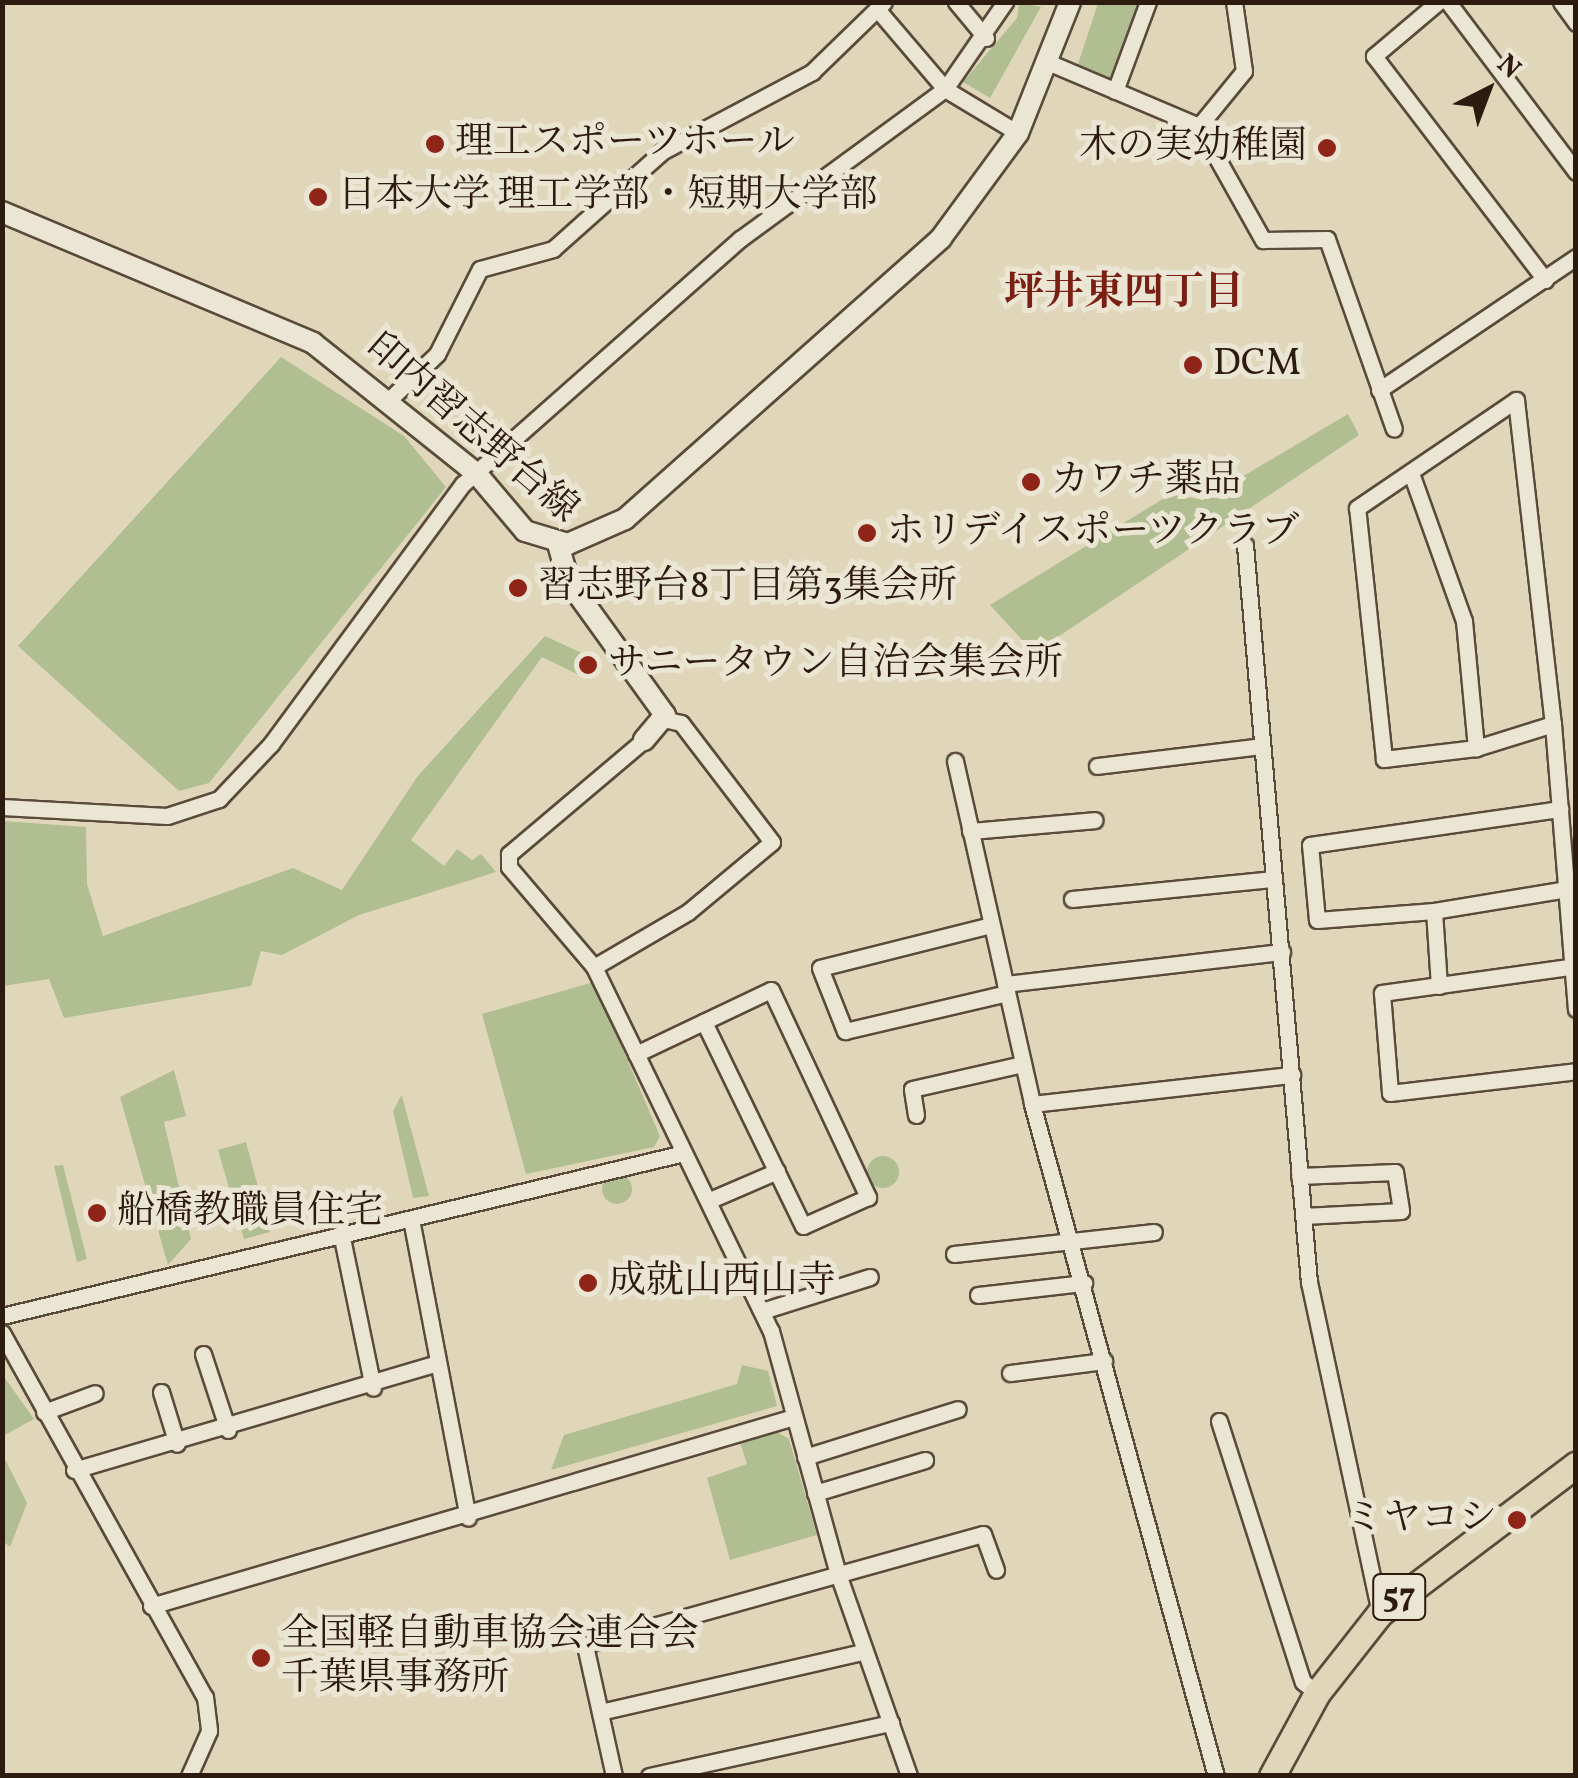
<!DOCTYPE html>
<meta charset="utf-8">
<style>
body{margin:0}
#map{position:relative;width:1578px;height:1778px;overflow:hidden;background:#e0d7bb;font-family:Vollkorn,"Noto Serif JP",serif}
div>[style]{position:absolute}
.green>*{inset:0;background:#b1be91}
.round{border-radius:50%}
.roads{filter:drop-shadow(2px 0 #5a4a3a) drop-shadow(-2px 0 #5a4a3a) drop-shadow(0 2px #5a4a3a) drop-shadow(0 -2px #5a4a3a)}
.minor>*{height:15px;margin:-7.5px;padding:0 7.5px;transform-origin:7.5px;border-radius:7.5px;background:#ebe5d3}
.tertiary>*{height:20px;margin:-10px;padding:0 10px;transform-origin:10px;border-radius:10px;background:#ebe5d3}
.primary>*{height:25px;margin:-12.5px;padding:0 12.5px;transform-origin:12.5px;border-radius:12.5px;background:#e0d7bb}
.dots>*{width:28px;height:28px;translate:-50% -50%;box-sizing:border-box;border:5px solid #ebe5d3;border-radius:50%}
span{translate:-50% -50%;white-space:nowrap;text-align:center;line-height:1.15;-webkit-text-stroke:10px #ebe5d3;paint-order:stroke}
.shield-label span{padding:2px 8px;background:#ebe5d3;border:2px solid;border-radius:8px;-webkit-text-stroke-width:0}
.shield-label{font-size:35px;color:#2e1b0f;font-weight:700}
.poi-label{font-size:38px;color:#2e1b0f}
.left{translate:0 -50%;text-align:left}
.right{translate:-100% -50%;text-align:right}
.street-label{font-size:38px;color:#2e1b0f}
.neighbourhood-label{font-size:40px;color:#7a1f14;font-weight:700}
.frame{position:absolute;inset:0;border:5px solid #2e1b0f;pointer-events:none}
.north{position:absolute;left:1438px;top:40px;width:100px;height:100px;-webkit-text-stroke:8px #ebe5d3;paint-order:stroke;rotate:42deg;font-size:28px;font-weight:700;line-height:40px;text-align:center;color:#2e1b0f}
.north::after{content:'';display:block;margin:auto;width:35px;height:45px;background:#2e1b0f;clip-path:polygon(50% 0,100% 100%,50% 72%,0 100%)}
</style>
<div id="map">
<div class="green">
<i style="clip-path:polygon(1019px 3px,1041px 7px,990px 98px,963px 82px,1017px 18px)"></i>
<i style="clip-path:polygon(1098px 3px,1140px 3px,1114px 81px,1078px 64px)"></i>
<i style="clip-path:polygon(281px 357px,404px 436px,446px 487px,209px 783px,179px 791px,18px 646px)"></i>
<i style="clip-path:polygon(1348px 414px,1359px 435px,1034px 653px,990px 605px,1171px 494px,1203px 500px)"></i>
<i style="clip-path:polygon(545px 636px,584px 654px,585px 678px,542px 657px,411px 840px,444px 866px,457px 849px,472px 860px,481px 854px,496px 872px,359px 915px,282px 955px,261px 951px,251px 986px,64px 1018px,49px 979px,3px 986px,3px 821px,86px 827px,87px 884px,103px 936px,293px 868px,342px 890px,417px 777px)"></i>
<i style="clip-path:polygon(594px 982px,660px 1136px,654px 1147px,526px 1174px,482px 1014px)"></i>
<i style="clip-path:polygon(174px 1070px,186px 1116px,164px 1122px,191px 1239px,168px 1265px,120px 1097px)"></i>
<i style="clip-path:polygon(401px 1096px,402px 1096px,429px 1196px,413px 1198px,393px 1111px)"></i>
<i style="clip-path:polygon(246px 1142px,270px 1232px,244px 1239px,218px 1150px)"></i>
<i class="round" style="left:867px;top:1156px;width:32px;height:32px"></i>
<i style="clip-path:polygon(63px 1165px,87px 1259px,77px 1262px,54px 1166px)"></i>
<i class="round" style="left:602px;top:1174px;width:30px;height:30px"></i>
<i style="clip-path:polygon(742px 1365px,768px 1371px,777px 1406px,551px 1470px,564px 1435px,737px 1384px)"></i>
<i style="clip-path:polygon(2px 1374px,34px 1419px,3px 1436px,2px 1436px)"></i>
<i style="clip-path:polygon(777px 1432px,789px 1439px,817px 1535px,730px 1560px,707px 1478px,747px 1464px,738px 1436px)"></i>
<i style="clip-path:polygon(3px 1455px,27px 1503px,10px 1547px,3px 1541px)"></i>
</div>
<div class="roads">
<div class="minor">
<i style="left:956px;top:2px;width:47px;rotate:50.2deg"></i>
<i style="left:1438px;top:2px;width:84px;rotate:139.8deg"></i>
<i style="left:1374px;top:56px;width:282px;rotate:52.6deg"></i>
<i style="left:1448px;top:2px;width:213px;rotate:53deg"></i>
<i style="left:1561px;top:2px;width:26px;rotate:54deg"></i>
<i style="left:877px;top:9px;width:105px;rotate:49.6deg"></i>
<i style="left:945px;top:89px;width:85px;rotate:31.1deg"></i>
<i style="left:1050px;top:63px;width:162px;rotate:22.9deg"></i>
<i style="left:1199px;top:126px;width:131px;rotate:60.7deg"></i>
<i style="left:1263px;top:240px;width:64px;rotate:-0.9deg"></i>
<i style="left:1327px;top:239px;width:201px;rotate:70.6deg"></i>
<i style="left:1115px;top:91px;width:95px;rotate:-69.7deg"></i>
<i style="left:1199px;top:126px;width:71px;rotate:-50.7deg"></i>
<i style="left:1244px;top:71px;width:70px;rotate:-98.2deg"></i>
<i style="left:1379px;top:390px;width:238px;rotate:-34deg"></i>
<i style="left:391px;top:398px;width:64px;rotate:-43.7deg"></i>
<i style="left:437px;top:354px;width:95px;rotate:-63.2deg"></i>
<i style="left:480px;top:269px;width:76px;rotate:-15.3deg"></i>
<i style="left:553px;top:249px;width:147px;rotate:-41.7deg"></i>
<i style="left:663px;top:151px;width:169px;rotate:-27.9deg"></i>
<i style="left:812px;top:72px;width:100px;rotate:-44.2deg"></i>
<i style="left:1411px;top:473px;width:157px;rotate:70.3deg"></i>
<i style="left:1464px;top:621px;width:128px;rotate:84.6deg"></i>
<i style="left:1245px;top:545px;width:740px;rotate:85.04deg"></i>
<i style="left:1309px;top:1282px;width:339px;rotate:77.9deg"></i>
<i style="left:1553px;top:724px;width:81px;rotate:162.7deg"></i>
<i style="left:1476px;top:748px;width:93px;rotate:173.2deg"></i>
<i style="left:1384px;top:759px;width:252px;rotate:-96.1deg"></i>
<i style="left:1357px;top:508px;width:192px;rotate:-34.2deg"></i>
<i style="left:1516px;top:400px;width:326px;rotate:83.5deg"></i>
<i style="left:1553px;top:724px;width:286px;rotate:85.4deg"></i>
<i style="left:644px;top:740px;width:177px;rotate:139.8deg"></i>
<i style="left:509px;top:854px;width:13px;rotate:90deg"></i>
<i style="left:509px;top:867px;width:131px;rotate:49.6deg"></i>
<i style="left:594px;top:967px;width:405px;rotate:64.1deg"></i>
<i style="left:771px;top:1331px;width:249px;rotate:74.6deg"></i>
<i style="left:837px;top:1571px;width:217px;rotate:70.6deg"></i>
<i style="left:955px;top:761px;width:352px;rotate:77.3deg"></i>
<i style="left:1032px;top:1104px;width:697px;rotate:74.69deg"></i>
<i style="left:1097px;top:766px;width:166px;rotate:-6.9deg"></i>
<i style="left:2px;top:807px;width:165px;rotate:3.1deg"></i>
<i style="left:167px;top:816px;width:55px;rotate:-18.1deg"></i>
<i style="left:219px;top:799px;width:76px;rotate:-46.6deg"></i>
<i style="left:271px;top:744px;width:323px;rotate:-53.6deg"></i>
<i style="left:463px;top:484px;width:370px;rotate:-41.5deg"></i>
<i style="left:740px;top:239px;width:254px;rotate:-36.2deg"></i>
<i style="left:945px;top:89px;width:106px;rotate:-55.4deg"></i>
<i style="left:970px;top:831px;width:125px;rotate:-5deg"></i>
<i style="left:1072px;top:899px;width:203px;rotate:-5.7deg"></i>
<i style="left:1434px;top:911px;width:117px;rotate:175.6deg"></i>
<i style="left:1317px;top:920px;width:75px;rotate:-95.3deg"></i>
<i style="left:1310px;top:845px;width:253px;rotate:-8.2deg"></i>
<i style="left:991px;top:925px;width:176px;rotate:165.9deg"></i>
<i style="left:820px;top:968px;width:68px;rotate:68.4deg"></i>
<i style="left:845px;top:1031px;width:166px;rotate:-13.2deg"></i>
<i style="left:1576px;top:966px;width:196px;rotate:172.1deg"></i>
<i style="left:1382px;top:993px;width:100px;rotate:85.4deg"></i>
<i style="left:1390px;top:1093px;width:187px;rotate:-6.7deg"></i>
<i style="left:594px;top:967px;width:109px;rotate:-30.3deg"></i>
<i style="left:688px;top:912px;width:109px;rotate:-39.8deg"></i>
<i style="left:772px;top:842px;width:150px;rotate:-127.4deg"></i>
<i style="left:681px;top:723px;width:18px;rotate:-167deg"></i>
<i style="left:1005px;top:984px;width:279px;rotate:-6.6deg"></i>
<i style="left:1439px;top:986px;width:75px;rotate:-93.8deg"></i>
<i style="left:1434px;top:911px;width:135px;rotate:-9.4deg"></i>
<i style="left:636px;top:1054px;width:149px;rotate:-25.4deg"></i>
<i style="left:771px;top:990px;width:229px;rotate:64.9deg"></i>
<i style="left:868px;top:1197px;width:71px;rotate:156deg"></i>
<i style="left:803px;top:1226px;width:227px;rotate:-115.9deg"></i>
<i style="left:1032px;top:1104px;width:262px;rotate:-6.4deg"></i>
<i style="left:916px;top:1115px;width:26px;rotate:-99deg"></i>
<i style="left:912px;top:1089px;width:114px;rotate:-12.7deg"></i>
<i style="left:1299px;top:1176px;width:96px;rotate:-2.4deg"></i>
<i style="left:1395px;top:1172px;width:39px;rotate:81deg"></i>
<i style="left:1401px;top:1211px;width:98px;rotate:177.1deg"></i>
<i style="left:710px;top:1200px;width:73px;rotate:-23.4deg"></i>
<i style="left:411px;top:1219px;width:304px;rotate:79.2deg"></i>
<i style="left:341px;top:1233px;width:158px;rotate:78.3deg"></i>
<i style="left:954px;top:1254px;width:201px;rotate:-6.3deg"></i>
<i style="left:978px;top:1295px;width:107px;rotate:-6.5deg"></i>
<i style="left:762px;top:1311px;width:113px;rotate:-17.5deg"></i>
<i style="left:2px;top:1316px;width:701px;rotate:-13.44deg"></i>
<i style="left:2px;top:1333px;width:417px;rotate:60.9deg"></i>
<i style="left:205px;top:1697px;width:34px;rotate:83deg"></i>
<i style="left:209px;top:1731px;width:49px;rotate:114deg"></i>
<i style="left:203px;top:1354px;width:80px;rotate:71.8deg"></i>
<i style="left:1010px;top:1373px;width:95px;rotate:-7.3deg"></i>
<i style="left:161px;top:1392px;width:54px;rotate:72.9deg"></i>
<i style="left:44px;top:1412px;width:54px;rotate:-20.4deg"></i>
<i style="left:1219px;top:1421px;width:274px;rotate:72.2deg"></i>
<i style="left:1303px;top:1682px;width:18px;rotate:38deg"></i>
<i style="left:805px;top:1457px;width:160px;rotate:-17.4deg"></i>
<i style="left:74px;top:1470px;width:378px;rotate:-16.4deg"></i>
<i style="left:815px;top:1493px;width:115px;rotate:-16.7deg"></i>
<i style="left:151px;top:1606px;width:670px;rotate:-16.38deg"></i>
<i style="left:600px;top:1712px;width:270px;rotate:-12.9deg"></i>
<i style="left:614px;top:1776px;width:134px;rotate:-102.5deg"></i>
<i style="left:585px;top:1645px;width:413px;rotate:-15.6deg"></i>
<i style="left:983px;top:1534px;width:38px;rotate:70deg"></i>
<i style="left:649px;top:1776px;width:248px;rotate:-12.4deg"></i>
</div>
<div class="tertiary">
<i style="left:2px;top:212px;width:337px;rotate:22.8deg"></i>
<i style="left:313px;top:343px;width:208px;rotate:38.6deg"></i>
<i style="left:476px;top:473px;width:76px;rotate:49.8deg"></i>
<i style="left:525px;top:531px;width:45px;rotate:16.8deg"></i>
<i style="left:568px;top:544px;width:62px;rotate:-23.7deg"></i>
<i style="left:625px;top:519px;width:423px;rotate:-41.6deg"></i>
<i style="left:941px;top:238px;width:130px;rotate:-53.7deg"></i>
<i style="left:1018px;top:133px;width:141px;rotate:-68.3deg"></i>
<i style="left:558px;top:544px;width:40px;rotate:74deg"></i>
<i style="left:569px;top:582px;width:164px;rotate:54.2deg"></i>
<i style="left:665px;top:715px;width:33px;rotate:130deg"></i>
</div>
<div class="primary">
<i style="left:1272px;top:1776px;width:94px;rotate:-61.5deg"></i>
<i style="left:1317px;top:1693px;width:102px;rotate:-51.8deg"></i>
<i style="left:1380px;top:1613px;width:246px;rotate:-37.1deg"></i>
</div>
</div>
<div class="dots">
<i style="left:435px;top:144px;background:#8f2418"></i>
<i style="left:1327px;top:148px;background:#8f2418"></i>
<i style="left:318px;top:197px;background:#8f2418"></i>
<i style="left:1193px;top:365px;background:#8f2418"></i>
<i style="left:1031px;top:482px;background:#8f2418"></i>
<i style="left:867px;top:533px;background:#8f2418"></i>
<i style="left:518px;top:588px;background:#8f2418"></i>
<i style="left:588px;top:665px;background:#8f2418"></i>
<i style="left:97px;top:1213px;background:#8f2418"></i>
<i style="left:588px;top:1283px;background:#8f2418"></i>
<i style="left:1517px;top:1520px;background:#8f2418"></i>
<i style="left:261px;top:1658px;background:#8f2418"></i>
</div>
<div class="shield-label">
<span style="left:1399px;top:1597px">57</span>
</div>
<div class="poi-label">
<span class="left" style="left:455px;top:144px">理工スポーツホール</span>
<span class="right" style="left:1307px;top:148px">木の実幼稚園</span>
<span class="left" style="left:338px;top:197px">日本大学 理工学部・短期大学部</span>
<span class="left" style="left:1213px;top:365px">DCM</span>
<span class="left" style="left:1051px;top:482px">カワチ薬品</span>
<span class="left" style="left:887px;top:533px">ホリデイスポーツクラブ</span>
<span class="left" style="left:538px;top:588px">習志野台8丁目第3集会所</span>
<span class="left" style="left:608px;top:665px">サニータウン自治会集会所</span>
<span class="left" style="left:117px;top:1213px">船橋教職員住宅</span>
<span class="left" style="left:608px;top:1283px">成就山西山寺</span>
<span class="right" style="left:1497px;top:1520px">ミヤコシ</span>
<span class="left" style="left:281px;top:1658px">全国軽自動車協会連合会<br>千葉県事務所</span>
</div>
<div class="street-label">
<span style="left:471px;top:429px;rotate:41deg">印内習志野台線</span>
</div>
<div class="neighbourhood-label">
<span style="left:1124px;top:294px">坪井東四丁目</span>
</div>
<div class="frame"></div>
<div class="north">N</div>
</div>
